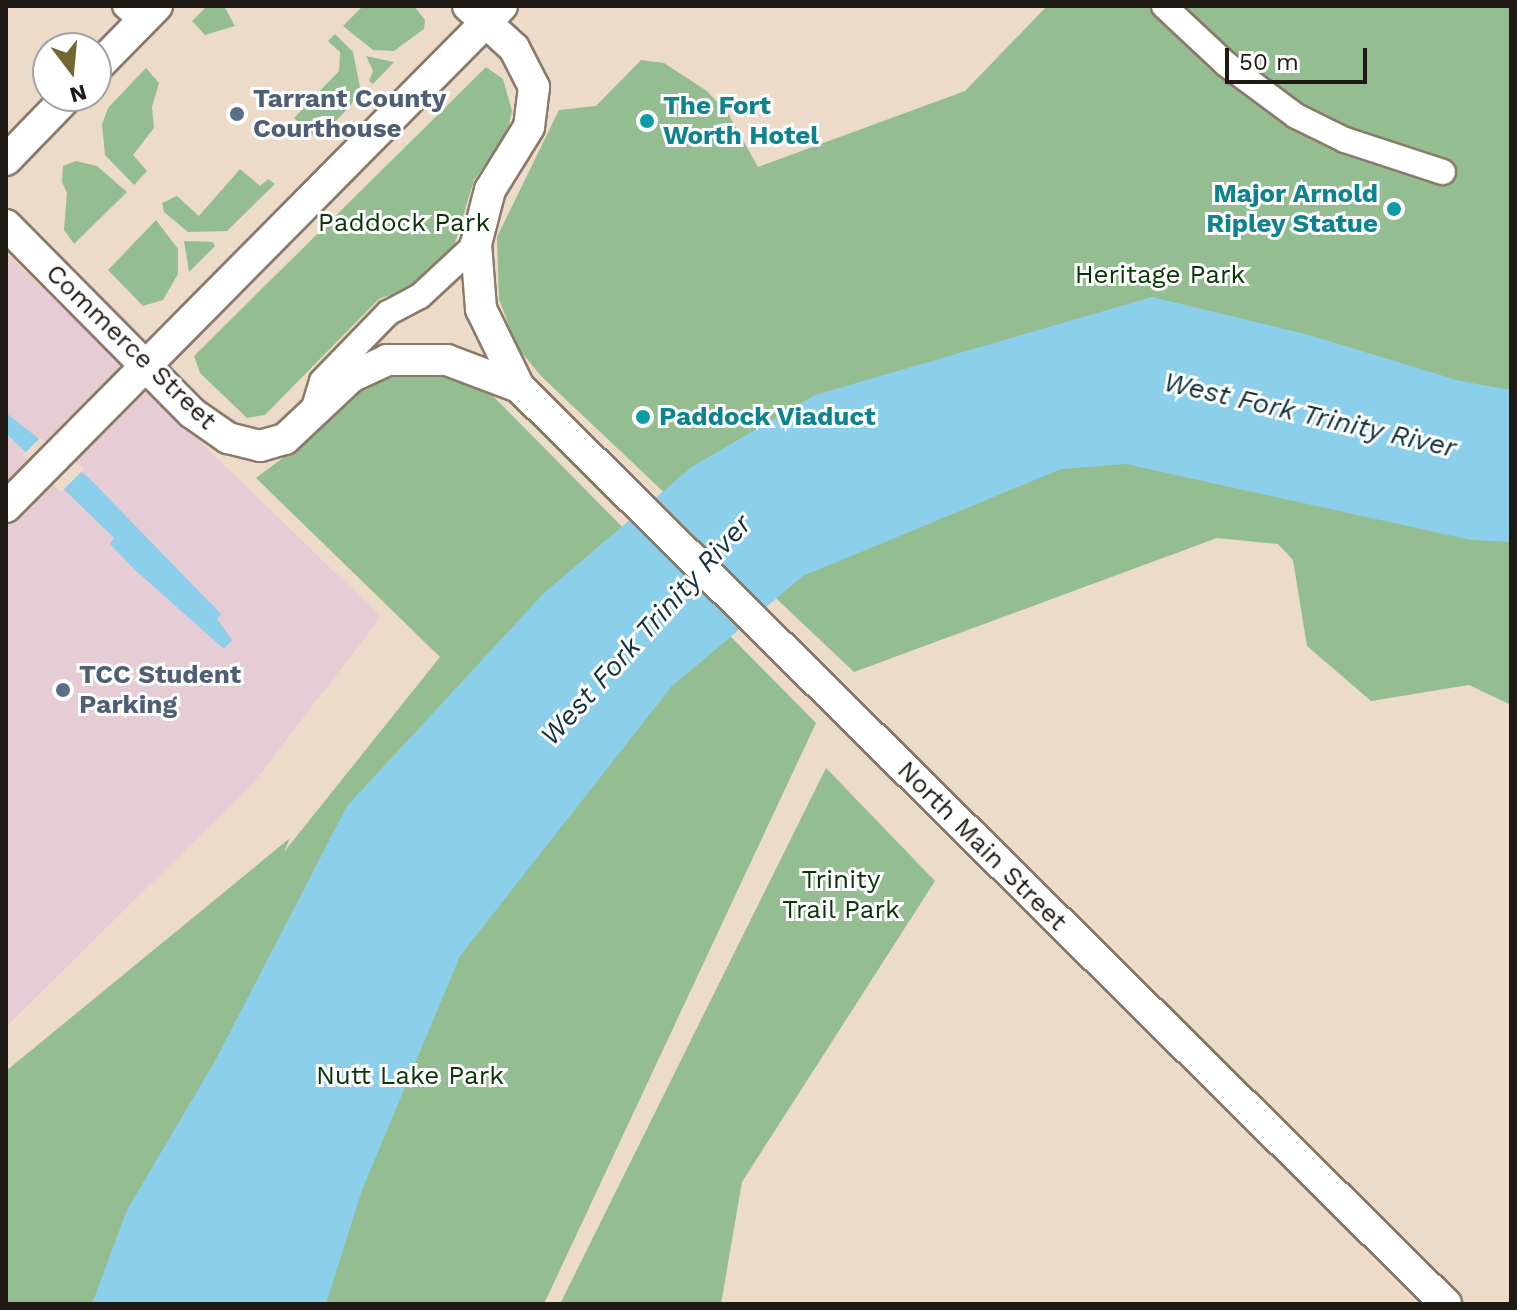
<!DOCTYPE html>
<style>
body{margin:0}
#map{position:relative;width:1517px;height:1310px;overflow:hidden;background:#eddbc9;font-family:"Work Sans",sans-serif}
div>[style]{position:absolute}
.education>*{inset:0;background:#e6cdd5}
.green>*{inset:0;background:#94be91}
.water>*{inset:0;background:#8ccfea}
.pier>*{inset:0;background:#eddbc9}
.roads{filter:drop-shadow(2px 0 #8a7a6a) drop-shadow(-2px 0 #8a7a6a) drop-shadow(0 2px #8a7a6a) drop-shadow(0 -2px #8a7a6a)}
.minor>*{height:24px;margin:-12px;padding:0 12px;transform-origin:12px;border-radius:12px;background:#fff}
.major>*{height:30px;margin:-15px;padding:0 15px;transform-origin:15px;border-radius:15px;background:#fff}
.dots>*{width:22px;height:22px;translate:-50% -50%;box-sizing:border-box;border:4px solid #fff;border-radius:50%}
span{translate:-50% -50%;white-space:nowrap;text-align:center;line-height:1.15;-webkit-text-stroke:6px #fff;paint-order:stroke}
.service-label{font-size:26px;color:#4e5e75;font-weight:700}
.left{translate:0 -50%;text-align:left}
.culture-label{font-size:26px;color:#0d838f;font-weight:700}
.right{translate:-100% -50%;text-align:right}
.park-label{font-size:26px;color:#093508}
.street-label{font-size:26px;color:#1f1913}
.water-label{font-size:28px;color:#12323e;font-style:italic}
.frame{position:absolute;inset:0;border:8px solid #1f1913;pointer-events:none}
.north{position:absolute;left:32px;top:32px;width:80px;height:80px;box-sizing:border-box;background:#fff;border:2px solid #a5a3a1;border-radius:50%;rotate:164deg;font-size:22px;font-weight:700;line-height:32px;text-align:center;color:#1f1913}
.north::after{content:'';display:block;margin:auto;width:28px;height:36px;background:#716734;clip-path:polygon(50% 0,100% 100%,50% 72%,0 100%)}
.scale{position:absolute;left:1225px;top:48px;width:142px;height:36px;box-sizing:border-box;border:4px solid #1f1913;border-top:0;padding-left:10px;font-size:24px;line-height:28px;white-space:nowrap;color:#1f1913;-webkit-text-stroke:6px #fff;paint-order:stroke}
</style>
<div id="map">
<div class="education">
<i style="clip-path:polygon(6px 253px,381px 617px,253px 783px,6px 1027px)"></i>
</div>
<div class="green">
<i style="clip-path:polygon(207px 6px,224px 6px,235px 26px,205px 35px,192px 21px)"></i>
<i style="clip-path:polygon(363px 6px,414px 6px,425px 20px,424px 29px,394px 51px,373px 50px,343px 26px)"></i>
<i style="clip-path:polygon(1047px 6px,1511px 6px,1511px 705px,1469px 685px,1371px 701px,1307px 646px,1293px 560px,1278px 544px,1217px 538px,854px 672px,541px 376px,517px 347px,499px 299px,497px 237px,559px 110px,596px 106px,641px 60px,664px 63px,707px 91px,729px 115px,758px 167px,965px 91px)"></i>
<i style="clip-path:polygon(335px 34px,353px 52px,360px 87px,351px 105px,318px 140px,294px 118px,339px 71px,340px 52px,328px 41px)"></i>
<i style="clip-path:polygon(366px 56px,394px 62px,373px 84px,369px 81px,373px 71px)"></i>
<i style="clip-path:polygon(486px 67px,503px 79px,512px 111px,507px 135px,474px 180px,453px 250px,416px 286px,379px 299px,265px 415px,247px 418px,200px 373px,194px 356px)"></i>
<i style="clip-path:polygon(146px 68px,159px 83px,152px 107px,154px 128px,133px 155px,147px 171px,134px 185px,105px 155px,102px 124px,108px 108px)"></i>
<i style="clip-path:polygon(76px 161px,97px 166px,127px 192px,74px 244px,64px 230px,67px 193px,62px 182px,63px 166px)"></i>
<i style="clip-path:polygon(240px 169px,260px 186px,268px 179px,275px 184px,227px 231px,188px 232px,164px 212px,162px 203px,177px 196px,199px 216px)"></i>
<i style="clip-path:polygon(156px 220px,178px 249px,178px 274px,163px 300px,143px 306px,108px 270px)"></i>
<i style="clip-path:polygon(184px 241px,213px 242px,215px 246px,189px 272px)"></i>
<i style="clip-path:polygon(429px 371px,469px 381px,493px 396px,816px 723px,544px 1304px,6px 1304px,6px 1071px,290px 838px,284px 852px,440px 657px,256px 478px,308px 439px,363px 384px,384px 375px)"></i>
<i style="clip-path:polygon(826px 768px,935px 881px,742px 1182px,721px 1304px,560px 1304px)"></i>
</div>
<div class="water">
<i style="clip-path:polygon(1152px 297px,1309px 335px,1460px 381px,1511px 390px,1511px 542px,1471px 540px,1126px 464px,1061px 469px,803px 576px,672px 686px,460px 956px,362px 1190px,326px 1304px,92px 1304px,127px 1210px,215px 1061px,347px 806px,544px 593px,693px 466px,815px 395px)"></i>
<i style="clip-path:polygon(6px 413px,89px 478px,221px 614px,217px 619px,232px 640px,224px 649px,135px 570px,110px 544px,114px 538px,6px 433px)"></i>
</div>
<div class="pier">
<i style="clip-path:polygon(40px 438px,84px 469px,61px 492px,23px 455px)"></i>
</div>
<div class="roads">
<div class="minor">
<i style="left:125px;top:6px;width:23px;rotate:41deg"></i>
<i style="left:1164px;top:6px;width:85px;rotate:43.1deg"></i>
<i style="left:1226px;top:64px;width:87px;rotate:36.6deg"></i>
<i style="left:1296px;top:116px;width:55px;rotate:26.1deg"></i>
<i style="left:1345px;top:140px;width:103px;rotate:18.1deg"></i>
<i style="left:312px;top:414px;width:34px;rotate:-73deg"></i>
<i style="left:322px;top:381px;width:95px;rotate:-45.9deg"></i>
<i style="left:388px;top:313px;width:36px;rotate:-28deg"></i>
<i style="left:420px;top:296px;width:76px;rotate:-42.9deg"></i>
</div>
<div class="major">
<i style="left:468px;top:6px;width:62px;rotate:42.4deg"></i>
<i style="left:514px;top:48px;width:44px;rotate:62.9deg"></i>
<i style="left:534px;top:87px;width:40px;rotate:97.1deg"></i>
<i style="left:529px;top:127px;width:74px;rotate:121.8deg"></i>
<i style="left:490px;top:190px;width:56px;rotate:104.5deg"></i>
<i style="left:476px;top:244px;width:65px;rotate:85.6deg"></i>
<i style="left:481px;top:309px;width:87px;rotate:64deg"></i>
<i style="left:519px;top:387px;width:1304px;rotate:44.69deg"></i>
<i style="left:96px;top:68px;width:87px;rotate:-45.5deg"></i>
<i style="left:6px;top:160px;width:89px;rotate:-45.9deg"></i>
<i style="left:6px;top:225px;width:264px;rotate:45.3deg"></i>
<i style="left:192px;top:413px;width:44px;rotate:34.8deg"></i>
<i style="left:228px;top:438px;width:33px;rotate:14deg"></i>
<i style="left:260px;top:446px;width:26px;rotate:-16deg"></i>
<i style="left:285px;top:439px;width:91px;rotate:-43.2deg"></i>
<i style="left:351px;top:377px;width:40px;rotate:-25deg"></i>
<i style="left:387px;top:360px;width:60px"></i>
<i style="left:447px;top:360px;width:77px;rotate:20.6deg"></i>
<i style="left:6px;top:507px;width:705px;rotate:-45.29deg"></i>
</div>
</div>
<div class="dots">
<i style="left:237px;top:114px;background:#5c6f8a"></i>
<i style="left:647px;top:121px;background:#0f9aa8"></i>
<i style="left:1394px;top:209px;background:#0f9aa8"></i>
<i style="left:643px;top:417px;background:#0f9aa8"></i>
<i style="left:63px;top:690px;background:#5c6f8a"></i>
</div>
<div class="service-label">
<span class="left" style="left:253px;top:114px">Tarrant County<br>Courthouse</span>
<span class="left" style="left:79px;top:690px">TCC Student<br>Parking</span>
</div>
<div class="culture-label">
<span class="left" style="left:663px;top:121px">The Fort<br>Worth Hotel</span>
<span class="right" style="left:1378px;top:209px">Major Arnold<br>Ripley Statue</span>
<span class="left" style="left:659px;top:417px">Paddock Viaduct</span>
</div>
<div class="park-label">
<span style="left:404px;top:223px">Paddock Park</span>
<span style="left:1160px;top:275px">Heritage Park</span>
<span style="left:841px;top:895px">Trinity<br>Trail Park</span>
<span style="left:410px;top:1076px">Nutt Lake Park</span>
</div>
<div class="street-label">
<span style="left:131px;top:347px;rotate:44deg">Commerce Street</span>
<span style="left:982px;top:846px;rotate:45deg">North Main Street</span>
</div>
<div class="water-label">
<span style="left:1310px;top:415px;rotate:13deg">West Fork Trinity River</span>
<span style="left:646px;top:630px;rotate:-48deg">West Fork Trinity River</span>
</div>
<div class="frame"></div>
<div class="north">N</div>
<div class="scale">50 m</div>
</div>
